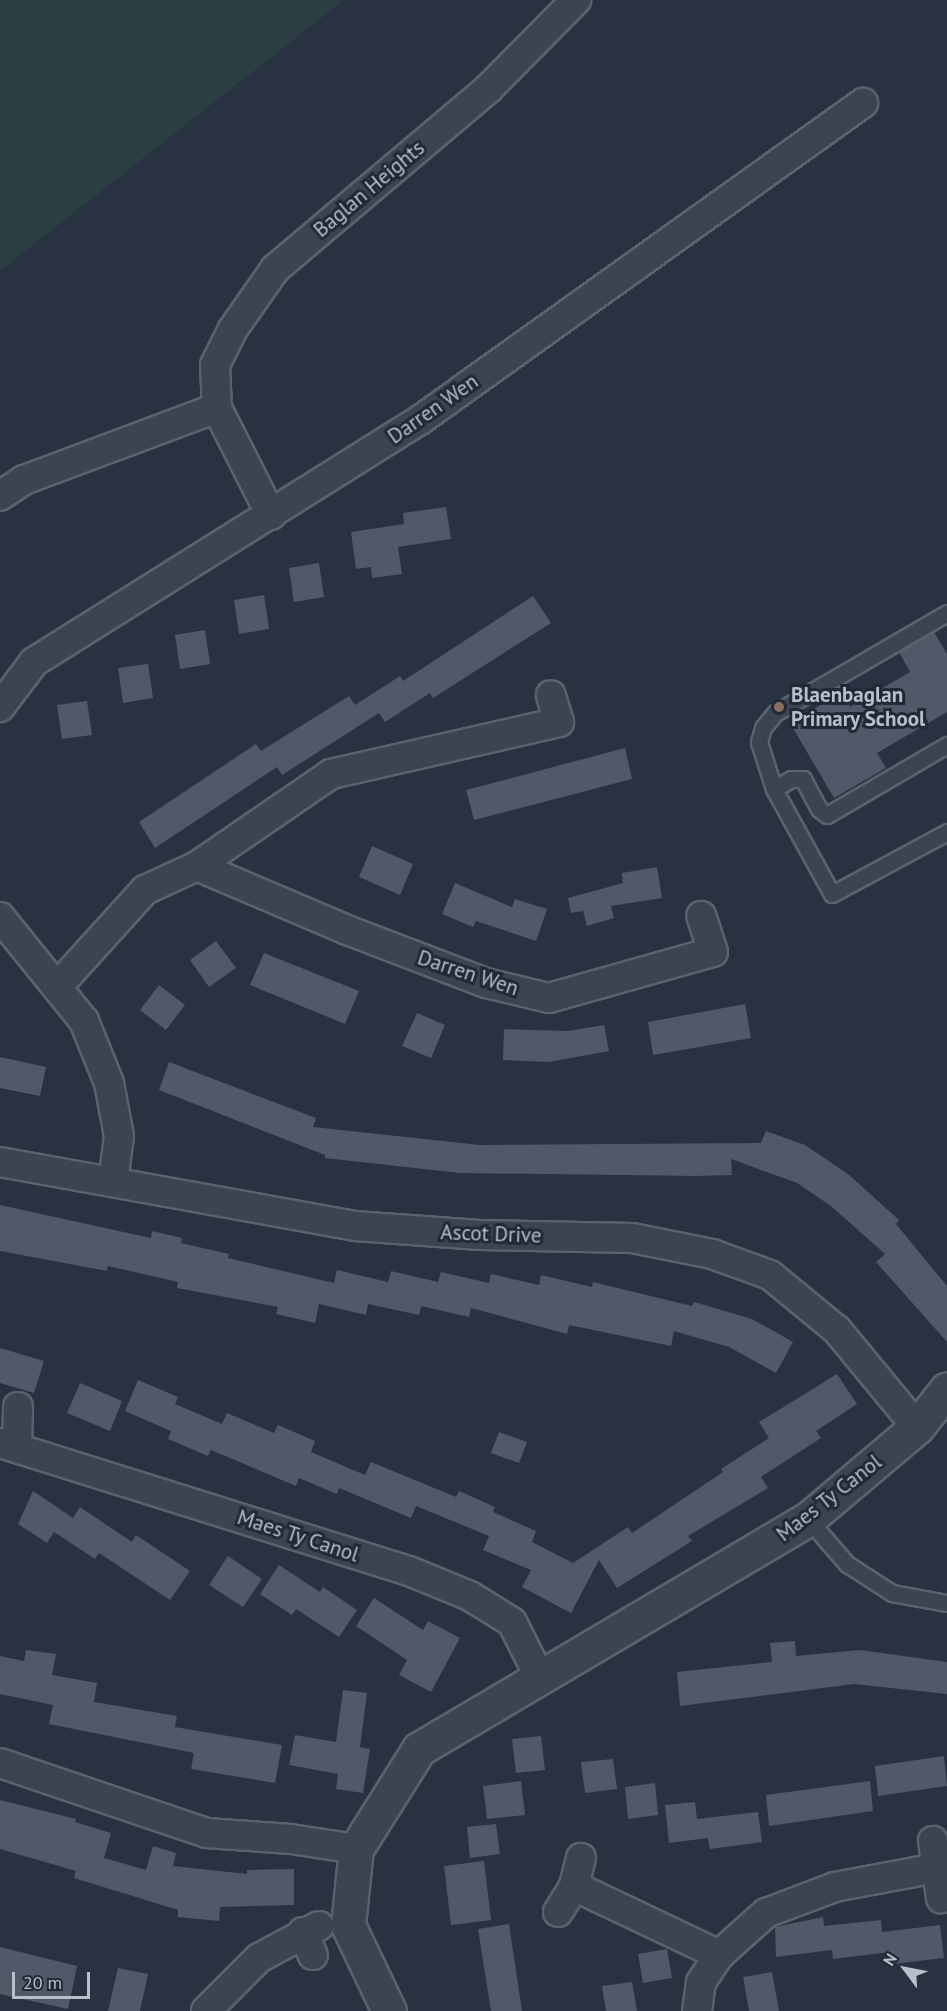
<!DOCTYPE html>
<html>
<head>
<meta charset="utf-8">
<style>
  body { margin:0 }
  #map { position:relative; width:947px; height:2011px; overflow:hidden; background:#283240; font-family:"PT Sans",sans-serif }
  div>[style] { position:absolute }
  .green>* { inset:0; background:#2b3f42 }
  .building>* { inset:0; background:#4f5968 }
  .roads { filter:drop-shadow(2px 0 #5a626d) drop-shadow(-2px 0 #5a626d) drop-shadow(0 2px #5a626d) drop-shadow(0 -2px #5a626d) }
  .service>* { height:15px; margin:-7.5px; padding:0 7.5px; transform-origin:7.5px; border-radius:7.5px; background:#3c4450 }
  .minor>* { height:28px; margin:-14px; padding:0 14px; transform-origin:14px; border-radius:14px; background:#3c4450 }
  .tertiary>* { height:33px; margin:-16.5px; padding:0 16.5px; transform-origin:16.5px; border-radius:16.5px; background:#3c4450 }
  .dots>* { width:16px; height:16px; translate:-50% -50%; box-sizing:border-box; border:3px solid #212935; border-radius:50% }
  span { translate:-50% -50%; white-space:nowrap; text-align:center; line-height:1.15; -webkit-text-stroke:6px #212935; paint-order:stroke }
  .street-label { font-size:21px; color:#b9bfca }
  .poi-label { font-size:21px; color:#b9bfca; font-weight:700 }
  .left { translate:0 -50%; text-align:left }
  .north { position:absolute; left:875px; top:1939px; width:60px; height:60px; -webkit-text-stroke:4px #212935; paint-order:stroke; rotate:302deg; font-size:16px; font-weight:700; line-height:24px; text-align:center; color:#b9bfca }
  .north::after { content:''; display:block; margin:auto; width:21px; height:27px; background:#b9bfca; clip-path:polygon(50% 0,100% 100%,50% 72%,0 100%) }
  .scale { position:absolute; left:12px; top:1972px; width:78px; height:27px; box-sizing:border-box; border:3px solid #b9bfca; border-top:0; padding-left:8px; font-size:18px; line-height:21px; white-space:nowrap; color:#b9bfca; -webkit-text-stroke:4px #212935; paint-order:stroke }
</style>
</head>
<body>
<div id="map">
  <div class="green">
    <div style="clip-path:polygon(0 0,344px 0,0 271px)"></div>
  </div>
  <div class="building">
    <div style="clip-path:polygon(446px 507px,451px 539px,398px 547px,402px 574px,372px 578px,371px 567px,356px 569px,351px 532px,404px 524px,403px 513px)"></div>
    <div style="clip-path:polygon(319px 563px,324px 597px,294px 602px,289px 568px)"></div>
    <div style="clip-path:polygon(264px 595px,269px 629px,239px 634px,234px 600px)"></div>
    <div style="clip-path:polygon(533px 596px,551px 623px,433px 698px,430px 693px,385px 722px,379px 713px,282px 775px,277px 767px,155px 848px,139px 822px,256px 744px,261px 751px,349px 696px,355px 705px,400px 676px,403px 681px)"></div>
    <div style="clip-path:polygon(205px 630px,210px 664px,180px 669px,175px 635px)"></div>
    <div style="clip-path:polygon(934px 632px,947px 654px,947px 712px,877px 753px,886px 768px,834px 798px,790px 723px,842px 692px,850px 707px,910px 672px,899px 652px)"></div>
    <div style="clip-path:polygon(148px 664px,153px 698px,123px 703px,118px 668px)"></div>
    <div style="clip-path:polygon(87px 701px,92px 735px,62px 739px,57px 705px)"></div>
    <div style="clip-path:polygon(625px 748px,632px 779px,474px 820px,466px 790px)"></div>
    <div style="clip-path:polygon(372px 846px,413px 864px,400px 895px,359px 877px)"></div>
    <div style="clip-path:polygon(657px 867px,662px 898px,611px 906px,614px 918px,587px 926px,583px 911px,571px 913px,568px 898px,623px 883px,622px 873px)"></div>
    <div style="clip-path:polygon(455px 883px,512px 907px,515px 899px,547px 909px,536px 941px,476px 921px,473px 927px,442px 914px)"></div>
    <div style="clip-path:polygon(216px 941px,236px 968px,209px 987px,190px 960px)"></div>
    <div style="clip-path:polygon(264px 953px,359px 991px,345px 1024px,250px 985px)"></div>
    <div style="clip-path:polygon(159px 985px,185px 1005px,166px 1030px,140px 1010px)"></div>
    <div style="clip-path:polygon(745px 1004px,751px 1038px,653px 1055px,648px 1022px)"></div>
    <div style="clip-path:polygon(417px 1013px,445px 1025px,431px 1058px,402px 1046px)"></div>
    <div style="clip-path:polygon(604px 1025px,609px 1051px,549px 1062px,503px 1060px,504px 1029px,568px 1031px)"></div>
    <div style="clip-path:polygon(0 1057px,46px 1067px,40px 1096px,0 1088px)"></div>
    <div style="clip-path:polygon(169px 1062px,316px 1118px,313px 1127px,480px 1145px,761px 1143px,766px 1131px,805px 1145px,848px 1174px,899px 1220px,896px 1224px,947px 1286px,947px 1342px,876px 1262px,885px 1254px,831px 1206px,797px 1183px,731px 1159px,732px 1175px,696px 1176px,460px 1173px,325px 1158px,325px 1155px,159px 1090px)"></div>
    <div style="clip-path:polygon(0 1205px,151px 1238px,152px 1231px,182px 1238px,181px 1243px,229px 1254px,228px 1258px,334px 1283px,337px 1270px,388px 1282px,391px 1271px,438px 1282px,441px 1272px,489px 1283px,491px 1274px,539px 1285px,541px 1275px,592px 1287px,593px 1282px,692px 1306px,694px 1302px,752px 1319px,793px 1342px,776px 1373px,729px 1347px,674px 1331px,671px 1346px,569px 1325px,567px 1334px,471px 1308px,469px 1317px,421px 1306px,419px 1315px,368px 1304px,366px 1315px,319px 1304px,315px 1323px,276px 1314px,278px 1307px,177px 1288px,178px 1282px,108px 1266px,107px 1271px,0 1251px)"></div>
    <div style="clip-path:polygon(0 1348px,44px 1361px,34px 1393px,0 1383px)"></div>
    <div style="clip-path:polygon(837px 1374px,857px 1404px,816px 1431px,821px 1438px,761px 1477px,768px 1488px,688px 1536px,692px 1541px,617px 1588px,599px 1560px,571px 1613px,522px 1587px,531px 1570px,483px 1550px,489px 1536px,416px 1506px,411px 1518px,339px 1488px,337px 1494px,299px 1478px,296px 1486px,211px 1450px,208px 1456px,168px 1439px,171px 1431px,125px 1411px,138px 1380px,178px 1397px,175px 1404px,222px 1424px,227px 1413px,274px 1433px,278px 1425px,315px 1441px,311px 1452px,365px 1475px,371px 1462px,456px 1497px,459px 1491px,495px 1507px,493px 1512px,536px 1531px,532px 1542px,573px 1563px,628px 1527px,632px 1533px,723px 1472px,721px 1469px,769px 1438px,759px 1422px)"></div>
    <div style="clip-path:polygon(80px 1383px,122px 1401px,110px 1431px,67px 1413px)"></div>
    <div style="clip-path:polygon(499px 1432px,527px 1442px,519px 1463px,491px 1453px)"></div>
    <div style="clip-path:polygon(33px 1491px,73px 1518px,80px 1507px,132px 1542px,136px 1535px,190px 1571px,170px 1600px,99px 1553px,95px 1559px,54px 1532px,47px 1543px,18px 1524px)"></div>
    <div style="clip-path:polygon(228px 1556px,262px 1579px,243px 1607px,209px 1585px)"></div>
    <div style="clip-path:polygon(279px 1565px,320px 1592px,323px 1587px,357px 1610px,339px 1637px,296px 1609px,292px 1615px,260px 1594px)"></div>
    <div style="clip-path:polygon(374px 1598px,423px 1630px,428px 1621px,460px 1638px,431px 1692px,399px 1675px,407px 1660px,356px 1626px)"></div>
    <div style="clip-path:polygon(795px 1641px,796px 1656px,860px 1650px,947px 1662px,947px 1694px,854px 1684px,680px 1706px,677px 1672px,772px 1662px,770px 1643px)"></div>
    <div style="clip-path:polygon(26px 1650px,56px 1654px,52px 1675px,97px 1683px,94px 1702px,177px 1716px,175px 1727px,282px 1745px,275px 1783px,191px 1769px,194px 1753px,49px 1724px,53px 1705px,0 1694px,0 1656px,24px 1661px)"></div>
    <div style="clip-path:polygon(343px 1690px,367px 1693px,360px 1747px,370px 1749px,363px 1793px,336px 1789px,338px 1774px,289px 1765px,295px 1735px,336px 1742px)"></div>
    <div style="clip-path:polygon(541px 1736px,545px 1770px,516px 1773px,512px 1739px)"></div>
    <div style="clip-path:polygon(944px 1756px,947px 1786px,878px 1796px,875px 1766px)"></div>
    <div style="clip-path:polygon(613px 1759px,617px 1789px,585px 1793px,581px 1762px)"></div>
    <div style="clip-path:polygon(521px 1781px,525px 1815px,487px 1819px,483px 1786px)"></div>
    <div style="clip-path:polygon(870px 1781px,873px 1811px,769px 1826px,766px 1795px)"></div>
    <div style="clip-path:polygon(655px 1783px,658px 1815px,628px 1819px,625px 1787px)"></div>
    <div style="clip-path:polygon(0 1800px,76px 1819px,75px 1822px,111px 1833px,104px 1858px,146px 1870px,153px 1846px,176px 1853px,173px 1866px,247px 1874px,247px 1870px,294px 1869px,294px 1905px,220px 1907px,219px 1921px,178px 1917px,178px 1910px,74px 1878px,76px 1871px,0 1849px)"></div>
    <div style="clip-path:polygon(695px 1802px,697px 1819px,758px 1812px,762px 1842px,710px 1849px,708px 1838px,669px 1843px,665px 1805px)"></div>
    <div style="clip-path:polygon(496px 1824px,500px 1854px,470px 1858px,467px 1827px)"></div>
    <div style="clip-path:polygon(484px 1861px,491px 1920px,451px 1925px,444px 1866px)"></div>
    <div style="clip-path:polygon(823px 1917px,824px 1926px,881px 1920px,882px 1932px,940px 1925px,944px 1958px,893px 1964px,891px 1952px,833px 1959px,832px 1950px,776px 1957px,775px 1927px)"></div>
    <div style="clip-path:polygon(509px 1924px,522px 2011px,491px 2011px,478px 1929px)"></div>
    <div style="clip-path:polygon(0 1947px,77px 1966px,68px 2009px,0 1994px)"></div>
    <div style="clip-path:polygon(667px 1949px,672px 1978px,643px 1983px,638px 1954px)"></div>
    <div style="clip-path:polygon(118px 1968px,148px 1974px,140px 2011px,108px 2011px)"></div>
    <div style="clip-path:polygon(772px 1972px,779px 2011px,749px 2011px,743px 1977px)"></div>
    <div style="clip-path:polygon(632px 1982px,637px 2011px,606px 2011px,602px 1986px)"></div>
  </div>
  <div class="roads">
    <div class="service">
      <div style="left:947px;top:613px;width:199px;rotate:149.8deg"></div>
      <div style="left:775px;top:713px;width:19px;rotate:129deg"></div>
      <div style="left:763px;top:728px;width:15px;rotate:106deg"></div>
      <div style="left:759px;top:742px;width:49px;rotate:72.3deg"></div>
      <div style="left:774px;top:789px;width:20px;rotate:-30deg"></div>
      <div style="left:791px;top:779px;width:12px"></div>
      <div style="left:803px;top:779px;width:34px;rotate:62deg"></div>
      <div style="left:819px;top:809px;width:10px;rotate:37deg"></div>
      <div style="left:827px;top:815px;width:139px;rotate:-30.3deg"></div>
      <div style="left:774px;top:789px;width:120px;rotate:61.1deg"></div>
      <div style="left:832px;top:894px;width:131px;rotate:-28.3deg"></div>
      <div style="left:808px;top:1519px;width:60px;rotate:49.1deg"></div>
      <div style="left:847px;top:1564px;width:54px;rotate:32.8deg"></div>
      <div style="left:892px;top:1593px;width:56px;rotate:10.3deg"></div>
    </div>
    <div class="minor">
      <div style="left:0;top:496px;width:29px;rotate:-34deg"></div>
      <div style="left:24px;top:480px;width:206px;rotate:-20.5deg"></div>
      <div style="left:271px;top:515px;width:120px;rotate:-116.8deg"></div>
      <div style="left:217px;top:408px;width:43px;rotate:-92.7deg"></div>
      <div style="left:215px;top:365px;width:40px;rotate:-63.4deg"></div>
      <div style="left:233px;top:329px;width:73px;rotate:-55deg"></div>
      <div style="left:275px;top:269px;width:280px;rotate:-40.2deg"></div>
      <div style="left:489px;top:88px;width:124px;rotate:-45.3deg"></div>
      <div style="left:0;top:707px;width:56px;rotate:-52.9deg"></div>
      <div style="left:34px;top:662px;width:456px;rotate:-32.1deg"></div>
      <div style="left:420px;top:420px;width:545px;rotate:-35.59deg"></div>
      <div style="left:197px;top:866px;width:163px;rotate:23.1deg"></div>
      <div style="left:347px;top:930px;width:149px;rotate:20.9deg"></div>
      <div style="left:486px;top:983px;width:65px;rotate:13.4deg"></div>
      <div style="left:549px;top:998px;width:170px;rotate:-15.7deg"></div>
      <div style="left:713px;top:952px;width:38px;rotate:-108deg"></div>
      <div style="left:0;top:917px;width:134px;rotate:51.1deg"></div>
      <div style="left:84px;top:1021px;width:67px;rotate:68deg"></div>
      <div style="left:109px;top:1083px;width:54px;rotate:79.3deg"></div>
      <div style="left:119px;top:1136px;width:46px;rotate:97.4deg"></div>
      <div style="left:57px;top:987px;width:131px;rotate:-47.8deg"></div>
      <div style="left:145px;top:890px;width:57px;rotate:-24.8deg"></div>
      <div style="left:197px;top:866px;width:163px;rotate:-34.5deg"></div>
      <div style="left:331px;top:774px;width:234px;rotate:-12.8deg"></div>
      <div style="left:559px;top:722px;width:28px;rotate:-107deg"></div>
      <div style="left:0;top:1162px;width:361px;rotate:10.2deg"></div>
      <div style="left:355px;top:1226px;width:125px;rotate:4.1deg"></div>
      <div style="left:480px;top:1235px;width:152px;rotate:1.1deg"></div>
      <div style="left:632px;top:1238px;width:82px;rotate:11.3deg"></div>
      <div style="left:712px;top:1254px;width:62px;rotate:19.9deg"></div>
      <div style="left:770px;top:1275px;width:87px;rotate:39.4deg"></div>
      <div style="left:837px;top:1330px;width:126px;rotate:50.5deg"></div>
      <div style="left:0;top:1443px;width:429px;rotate:17.4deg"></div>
      <div style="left:409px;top:1571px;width:66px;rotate:22.3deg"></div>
      <div style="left:470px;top:1596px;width:49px;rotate:31.8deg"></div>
      <div style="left:512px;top:1622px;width:63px;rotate:63.4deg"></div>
      <div style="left:17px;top:1448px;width:41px;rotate:-88.6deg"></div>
      <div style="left:0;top:1763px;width:219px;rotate:18.7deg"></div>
      <div style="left:207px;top:1833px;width:84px;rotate:4.1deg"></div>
      <div style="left:291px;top:1839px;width:66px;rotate:8.7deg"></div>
      <div style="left:933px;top:1841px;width:58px;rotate:82deg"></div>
      <div style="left:574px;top:1886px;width:161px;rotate:25.4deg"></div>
      <div style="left:558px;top:1912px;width:31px;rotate:-58deg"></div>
      <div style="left:574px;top:1886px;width:29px;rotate:-76deg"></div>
      <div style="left:303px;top:1932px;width:25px;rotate:67deg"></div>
      <div style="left:206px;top:2011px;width:75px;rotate:-45deg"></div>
      <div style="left:259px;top:1958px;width:68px;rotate:-28.1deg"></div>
      <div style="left:697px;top:2011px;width:29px;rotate:-82deg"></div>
      <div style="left:701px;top:1982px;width:32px;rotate:-56deg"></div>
      <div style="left:719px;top:1955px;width:63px;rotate:-41.8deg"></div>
      <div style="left:766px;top:1913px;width:74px;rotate:-20.6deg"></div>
      <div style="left:835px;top:1887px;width:104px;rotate:-10.6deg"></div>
    </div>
    <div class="tertiary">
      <div style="left:389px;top:2011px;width:95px;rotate:-115.5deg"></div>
      <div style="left:348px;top:1925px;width:76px;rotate:-84deg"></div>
      <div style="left:356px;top:1849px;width:118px;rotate:-57.8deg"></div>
      <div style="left:419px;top:1749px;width:452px;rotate:-30.6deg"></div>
      <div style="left:808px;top:1519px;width:143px;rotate:-40.2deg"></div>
      <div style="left:917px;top:1427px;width:48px;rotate:-51.7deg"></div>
    </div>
  </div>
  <div class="dots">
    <div style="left:779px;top:707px;background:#8d6e63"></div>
  </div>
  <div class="street-label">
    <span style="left:369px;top:189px;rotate:-40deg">Baglan Heights</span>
    <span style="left:433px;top:409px;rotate:-35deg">Darren Wen</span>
    <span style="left:468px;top:973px;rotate:18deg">Darren Wen</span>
    <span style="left:491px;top:1234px;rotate:2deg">Ascot Drive</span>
    <span style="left:829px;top:1498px;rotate:-38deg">Maes Ty Canol</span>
    <span style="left:298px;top:1536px;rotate:18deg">Maes Ty Canol</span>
  </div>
  <div class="poi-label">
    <span class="left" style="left:791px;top:707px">Blaenbaglan<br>Primary School</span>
  </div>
  <div class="north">N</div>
  <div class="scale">20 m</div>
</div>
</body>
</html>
